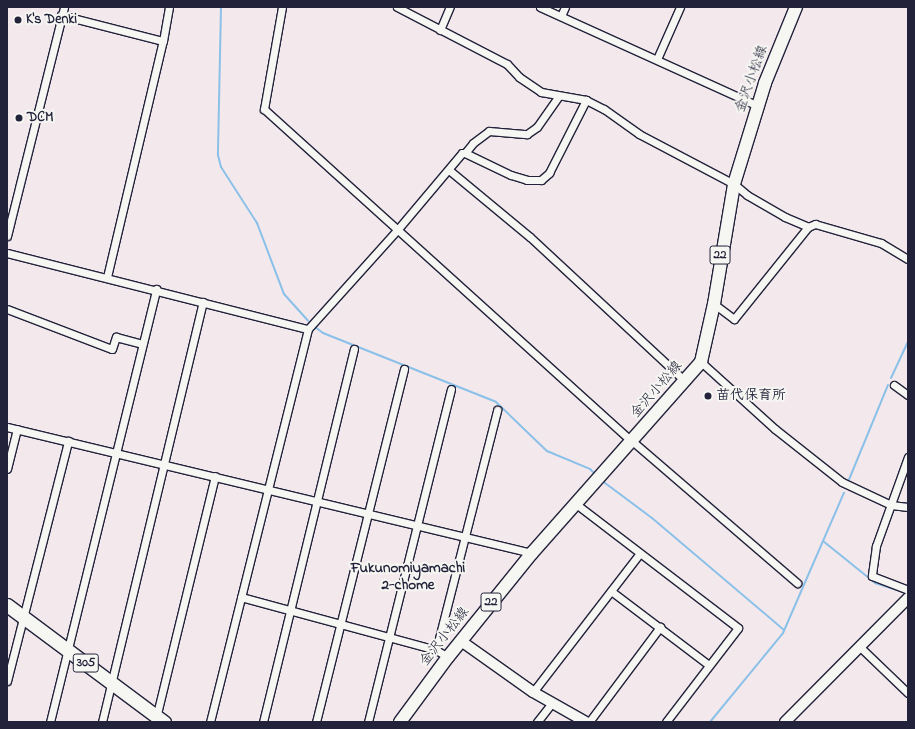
<!DOCTYPE html>
<html>
<head>
<meta charset="utf-8">
<style>
  body { margin:0 }
  #map { position:relative; width:915px; height:729px; overflow:hidden; background:#f3e9ed; font-family:"Indie Flower","Klee One",sans-serif }
  div>[style] { position:absolute }
  .stream>* { height:2px; margin:-1px; padding:0 1px; transform-origin:1px; border-radius:1px; background:#8bc0e8 }
  .roads { filter:drop-shadow(1px 0 #22223b) drop-shadow(-1px 0 #22223b) drop-shadow(0 1px #22223b) drop-shadow(0 -1px #22223b) }
  .street>* { height:7px; margin:-3.5px; padding:0 3.5px; transform-origin:3.5px; border-radius:3.5px; background:#f6f6f2 }
  .secondary>* { height:10px; margin:-5px; padding:0 5px; transform-origin:5px; border-radius:5px; background:#f6f6f2 }
  .primary>* { height:12px; margin:-6px; padding:0 6px; transform-origin:6px; border-radius:6px; background:#f6f6f2 }
  .highway>* { height:13px; margin:-6.5px; padding:0 6.5px; transform-origin:6.5px; border-radius:6.5px; background:#f6f6f2 }
  .dots>* { width:11px; height:11px; translate:-50% -50%; box-sizing:border-box; border:2px solid #f6f6f2; border-radius:50% }
  span { translate:-50% -50%; white-space:nowrap; text-align:center; line-height:1.15; -webkit-text-stroke:4px #f6f6f2; paint-order:stroke }
  .shield-label span { padding:1px 3px; background:#f6f6f2; border:1px solid; border-radius:3px; -webkit-text-stroke-width:0 }
  .shield-label { font-size:13px; color:#22223b; font-weight:700 }
  .poi-label { font-size:14px; color:#22223b; font-weight:700 }
  .left { translate:0 -50%; text-align:left }
  .street-label { font-size:14px; color:#22223b }
  .neighbourhood-label { font-size:15px; color:#22223b; font-weight:700 }
  .frame { position:absolute; inset:0; border:8px solid #22223b; pointer-events:none }
</style>
</head>
<body>
<div id="map">
  <div class="stream">
    <div style="left:221px;top:7px;width:148px;rotate:91.2deg"></div>
    <div style="left:218px;top:155px;width:12px;rotate:76deg"></div>
    <div style="left:221px;top:167px;width:67px;rotate:57.3deg"></div>
    <div style="left:257px;top:223px;width:76px;rotate:69.2deg"></div>
    <div style="left:284px;top:294px;width:36px;rotate:48deg"></div>
    <div style="left:315px;top:327px;width:10px;rotate:37deg"></div>
    <div style="left:323px;top:333px;width:186px;rotate:21.7deg"></div>
    <div style="left:496px;top:402px;width:71px;rotate:43.9deg"></div>
    <div style="left:547px;top:451px;width:47px;rotate:22.7deg"></div>
    <div style="left:590px;top:469px;width:7px;rotate:45deg"></div>
    <div style="left:891px;top:378px;width:40px;rotate:-65deg"></div>
    <div style="left:601px;top:480px;width:64px;rotate:36.7deg"></div>
    <div style="left:652px;top:518px;width:173px;rotate:40.3deg"></div>
    <div style="left:848px;top:482px;width:105px;rotate:-67.6deg"></div>
    <div style="left:823px;top:541px;width:67px;rotate:38.9deg"></div>
    <div style="left:875px;top:583px;width:32px;rotate:18deg"></div>
    <div style="left:710px;top:722px;width:115px;rotate:-50.6deg"></div>
    <div style="left:783px;top:633px;width:153px;rotate:-66.5deg"></div>
  </div>
  <div class="roads">
    <div class="street">
      <div style="left:282px;top:7px;width:104px;rotate:100deg"></div>
      <div style="left:264px;top:109px;width:496px;rotate:42.1deg"></div>
      <div style="left:632px;top:441px;width:218px;rotate:40.7deg"></div>
      <div style="left:397px;top:7px;width:124px;rotate:27.4deg"></div>
      <div style="left:507px;top:64px;width:18px;rotate:47deg"></div>
      <div style="left:519px;top:77px;width:27px;rotate:34deg"></div>
      <div style="left:541px;top:92px;width:46px;rotate:10.1deg"></div>
      <div style="left:586px;top:100px;width:20px;rotate:27deg"></div>
      <div style="left:604px;top:109px;width:43px;rotate:35.5deg"></div>
      <div style="left:639px;top:134px;width:107px;rotate:27.8deg"></div>
      <div style="left:734px;top:184px;width:17px;rotate:40deg"></div>
      <div style="left:747px;top:195px;width:44px;rotate:30.1deg"></div>
      <div style="left:785px;top:217px;width:25px;rotate:23deg"></div>
      <div style="left:540px;top:7px;width:239px;rotate:24.4deg"></div>
      <div style="left:61px;top:15px;width:105px;rotate:14.3deg"></div>
      <div style="left:561px;top:16px;width:10px;rotate:-66deg"></div>
      <div style="left:440px;top:30px;width:25px;rotate:-67deg"></div>
      <div style="left:657px;top:59px;width:57px;rotate:-66.1deg"></div>
      <div style="left:465px;top:153px;width:51px;rotate:25.6deg"></div>
      <div style="left:511px;top:175px;width:17px;rotate:17deg"></div>
      <div style="left:527px;top:180px;width:14px"></div>
      <div style="left:541px;top:180px;width:11px;rotate:-41deg"></div>
      <div style="left:549px;top:173px;width:82px;rotate:-63.1deg"></div>
      <div style="left:449px;top:170px;width:105px;rotate:39.6deg"></div>
      <div style="left:530px;top:237px;width:212px;rotate:42.9deg"></div>
      <div style="left:7px;top:236px;width:236px;rotate:-76deg"></div>
      <div style="left:7px;top:253px;width:310px;rotate:14.2deg"></div>
      <div style="left:107px;top:277px;width:243px;rotate:-76.7deg"></div>
      <div style="left:163px;top:41px;width:35px;rotate:-80deg"></div>
      <div style="left:714px;top:304px;width:25px;rotate:37deg"></div>
      <div style="left:734px;top:319px;width:118px;rotate:-51.2deg"></div>
      <div style="left:808px;top:227px;width:8px;rotate:-23deg"></div>
      <div style="left:815px;top:224px;width:69px;rotate:16.1deg"></div>
      <div style="left:881px;top:243px;width:31px;rotate:31deg"></div>
      <div style="left:7px;top:309px;width:112px;rotate:20.9deg"></div>
      <div style="left:112px;top:349px;width:13px;rotate:-72deg"></div>
      <div style="left:116px;top:337px;width:27px;rotate:15deg"></div>
      <div style="left:701px;top:362px;width:100px;rotate:42.2deg"></div>
      <div style="left:775px;top:429px;width:85px;rotate:38.3deg"></div>
      <div style="left:842px;top:482px;width:54px;rotate:25.1deg"></div>
      <div style="left:891px;top:505px;width:17px;rotate:7deg"></div>
      <div style="left:894px;top:385px;width:17px;rotate:36deg"></div>
      <div style="left:7px;top:427px;width:540px;rotate:13.5deg"></div>
      <div style="left:908px;top:457px;width:95px;rotate:109.8deg"></div>
      <div style="left:876px;top:546px;width:30px;rotate:98deg"></div>
      <div style="left:872px;top:576px;width:39px;rotate:21deg"></div>
      <div style="left:7px;top:469px;width:41px;rotate:-76deg"></div>
      <div style="left:576px;top:504px;width:204px;rotate:37.4deg"></div>
      <div style="left:738px;top:628px;width:118px;rotate:127.5deg"></div>
      <div style="left:611px;top:591px;width:123px;rotate:37.1deg"></div>
      <div style="left:241px;top:597px;width:202px;rotate:15.2deg"></div>
      <div style="left:436px;top:650px;width:14px;rotate:30deg"></div>
      <div style="left:860px;top:647px;width:66px;rotate:43.8deg"></div>
      <div style="left:436px;top:650px;width:248px;rotate:-75.7deg"></div>
      <div style="left:7px;top:681px;width:248px;rotate:-75.7deg"></div>
      <div style="left:533px;top:692px;width:175px;rotate:-52.4deg"></div>
      <div style="left:156px;top:718px;width:249px;rotate:-76.3deg"></div>
      <div style="left:50px;top:722px;width:446px;rotate:-76.2deg"></div>
      <div style="left:102px;top:722px;width:432px;rotate:-76.5deg"></div>
      <div style="left:210px;top:722px;width:405px;rotate:-76deg"></div>
      <div style="left:308px;top:329px;width:135px;rotate:-48deg"></div>
      <div style="left:398px;top:229px;width:99px;rotate:-49.9deg"></div>
      <div style="left:462px;top:153px;width:3px"></div>
      <div style="left:465px;top:153px;width:13px;rotate:-51deg"></div>
      <div style="left:473px;top:143px;width:20px;rotate:-37deg"></div>
      <div style="left:489px;top:131px;width:38px;rotate:5deg"></div>
      <div style="left:527px;top:134px;width:12px;rotate:-35deg"></div>
      <div style="left:537px;top:127px;width:37px;rotate:-55deg"></div>
      <div style="left:263px;top:722px;width:384px;rotate:-76.3deg"></div>
      <div style="left:316px;top:722px;width:364px;rotate:-76deg"></div>
      <div style="left:368px;top:722px;width:343px;rotate:-76deg"></div>
      <div style="left:537px;top:722px;width:24px;rotate:-52deg"></div>
      <div style="left:589px;top:722px;width:119px;rotate:-53.2deg"></div>
    </div>
    <div class="secondary">
      <div style="left:461px;top:641px;width:88px;rotate:35.3deg"></div>
      <div style="left:533px;top:692px;width:61px;rotate:29.5deg"></div>
      <div style="left:785px;top:722px;width:175px;rotate:-45.2deg"></div>
    </div>
    <div class="primary">
      <div style="left:400px;top:722px;width:81px;rotate:-53.6deg"></div>
      <div style="left:448px;top:657px;width:134px;rotate:-51.1deg"></div>
      <div style="left:532px;top:553px;width:255px;rotate:-48.5deg"></div>
      <div style="left:701px;top:362px;width:59px;rotate:-77.4deg"></div>
      <div style="left:714px;top:304px;width:122px;rotate:-80.5deg"></div>
      <div style="left:734px;top:184px;width:106px;rotate:-72.9deg"></div>
      <div style="left:765px;top:83px;width:82px;rotate:-67.8deg"></div>
    </div>
    <div class="highway">
      <div style="left:7px;top:605px;width:196px;rotate:36.7deg"></div>
    </div>
  </div>
  <div class="dots">
    <div style="left:18px;top:20px;background:#22223b"></div>
    <div style="left:19px;top:118px;background:#22223b"></div>
    <div style="left:708px;top:396px;background:#22223b"></div>
  </div>
  <div class="shield-label">
    <span style="left:720px;top:255px">22</span>
    <span style="left:491px;top:602px">22</span>
    <span style="left:86px;top:663px">305</span>
  </div>
  <div class="poi-label">
    <span class="left" style="left:26px;top:20px">K's Denki</span>
    <span class="left" style="left:27px;top:118px">DCM</span>
    <span class="left" style="left:716px;top:396px">苗代保育所</span>
  </div>
  <div class="street-label">
    <span style="left:752px;top:79px;rotate:-70deg">金沢小松線</span>
    <span style="left:657px;top:390px;rotate:-49deg">金沢小松線</span>
    <span style="left:445px;top:637px;rotate:-52deg">金沢小松線</span>
  </div>
  <div class="neighbourhood-label">
    <span style="left:408px;top:577px">Fukunomiyamachi<br>2-chome</span>
  </div>
  <div class="frame"></div>
</div>
</body>
</html>
